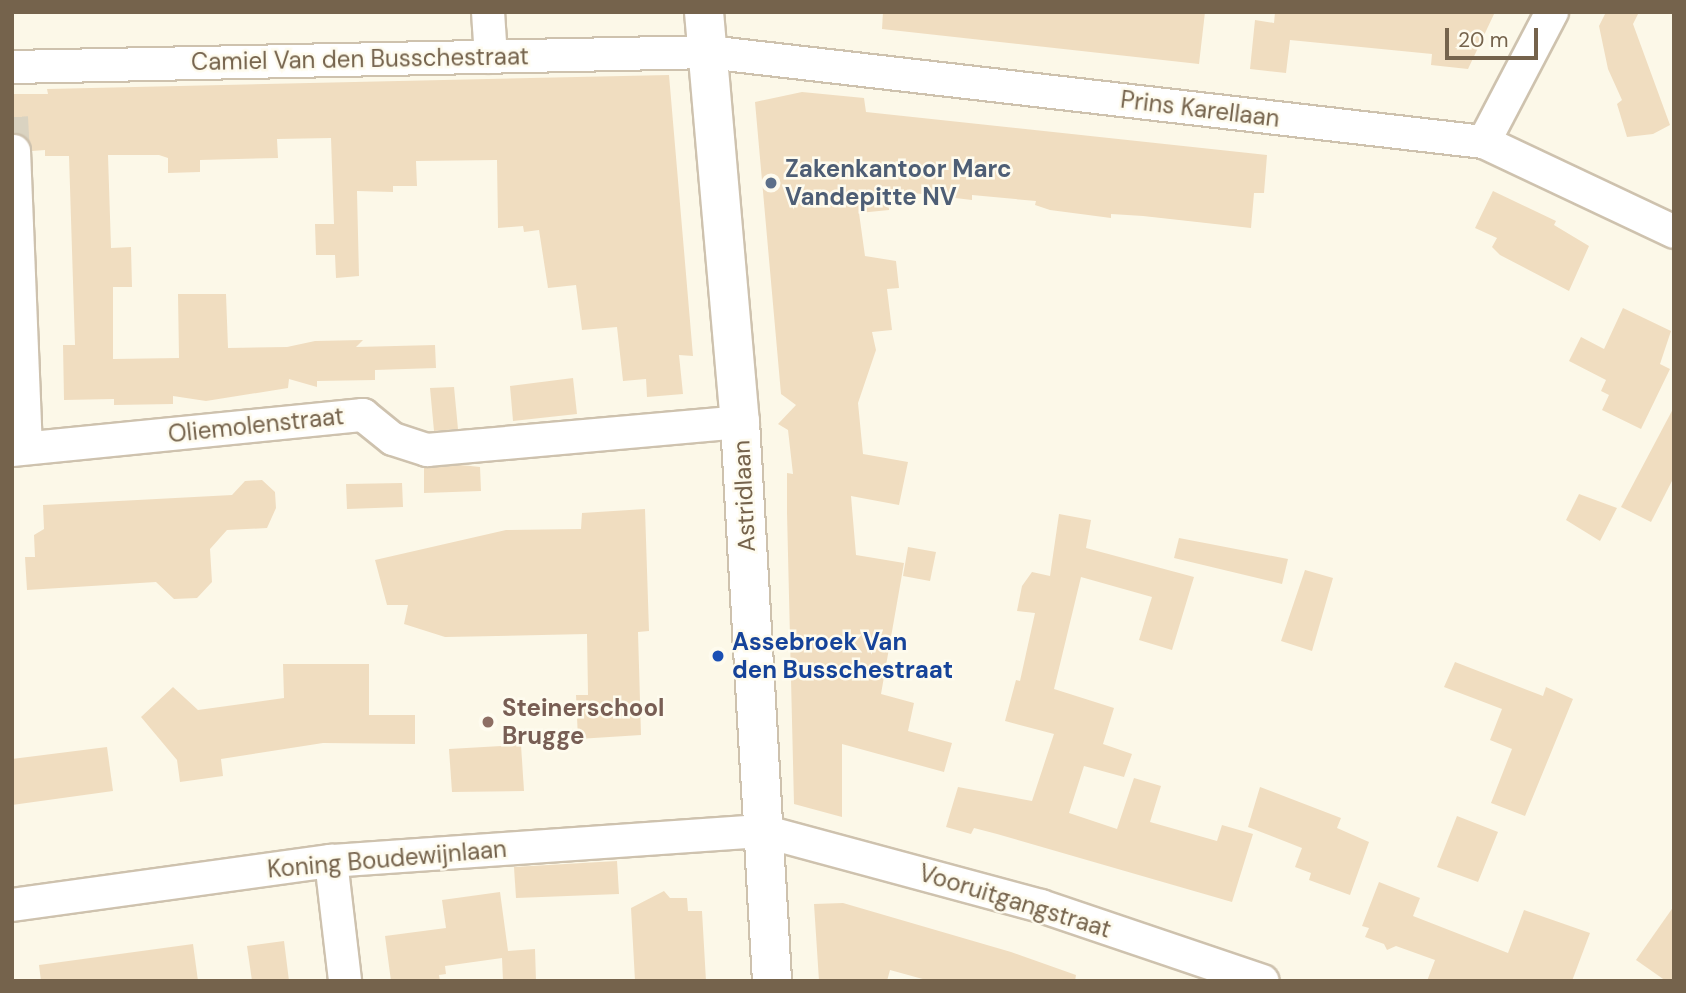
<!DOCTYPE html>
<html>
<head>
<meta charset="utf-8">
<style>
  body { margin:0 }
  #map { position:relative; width:1686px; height:993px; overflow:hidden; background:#fcf8e8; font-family:"DM Sans",sans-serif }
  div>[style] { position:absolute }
  .building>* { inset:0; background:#f0ddc0 }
  .minor-tunnel>* { height:32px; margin-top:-16px; transform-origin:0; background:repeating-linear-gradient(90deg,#dad3c1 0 32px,transparent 0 48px) }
  .roads { filter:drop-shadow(2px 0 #cec2ae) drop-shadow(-2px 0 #cec2ae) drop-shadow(0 2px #cec2ae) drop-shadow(0 -2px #cec2ae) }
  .minor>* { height:32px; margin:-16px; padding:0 16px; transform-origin:16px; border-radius:16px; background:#fff }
  .secondary>* { height:38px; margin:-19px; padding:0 19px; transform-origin:19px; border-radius:19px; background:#fff }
  .dots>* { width:19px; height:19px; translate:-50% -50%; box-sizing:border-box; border:4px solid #fefbee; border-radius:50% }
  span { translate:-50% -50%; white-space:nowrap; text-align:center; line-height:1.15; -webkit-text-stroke:5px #fefbee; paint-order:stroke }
  .street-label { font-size:24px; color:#75634c }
  .service-label { font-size:24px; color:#4e5e75; font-weight:700 }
  .left { translate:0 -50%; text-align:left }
  .transit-label { font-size:24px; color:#164399; font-weight:700 }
  .education-label { font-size:24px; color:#785e54; font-weight:700 }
  .frame { position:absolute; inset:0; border:14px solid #75634c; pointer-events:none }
  .scale { position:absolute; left:1445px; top:28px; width:93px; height:32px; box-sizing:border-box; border:4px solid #75634c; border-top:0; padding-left:9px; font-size:21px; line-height:24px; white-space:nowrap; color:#75634c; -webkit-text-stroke:5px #fefbee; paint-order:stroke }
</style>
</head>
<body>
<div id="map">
  <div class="building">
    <div style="clip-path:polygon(883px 12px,1205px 12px,1199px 64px,882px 29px)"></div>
    <div style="clip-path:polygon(1275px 12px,1495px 12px,1468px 69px,1431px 65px,1432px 54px,1290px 40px,1286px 73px,1250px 69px,1255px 20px,1274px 23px)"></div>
    <div style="clip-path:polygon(1606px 12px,1639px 12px,1633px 24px,1670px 125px,1653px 134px,1627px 137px,1617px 104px,1622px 100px,1608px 69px,1599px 26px)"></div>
    <div style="clip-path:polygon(669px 75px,693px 356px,679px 355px,683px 394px,647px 397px,646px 379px,623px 381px,617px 327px,582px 330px,576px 285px,548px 288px,539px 230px,524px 232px,523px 226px,498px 228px,497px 160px,416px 161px,417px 186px,393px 186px,393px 192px,357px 191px,359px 276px,336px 278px,335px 255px,316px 255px,315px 224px,334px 224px,331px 138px,277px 139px,278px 158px,200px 160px,200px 172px,168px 173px,168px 158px,159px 155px,108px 155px,111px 248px,131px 247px,132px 287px,113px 287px,113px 359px,179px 358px,178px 294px,226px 294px,228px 348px,287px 347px,315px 341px,363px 340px,356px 347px,435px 345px,436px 368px,375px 370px,375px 380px,317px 381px,317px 387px,289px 379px,288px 388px,206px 401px,173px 396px,173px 404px,114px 405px,114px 399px,64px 400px,63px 345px,75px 345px,69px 156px,45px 156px,45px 150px,32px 151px,23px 135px,12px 133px,12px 94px,48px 94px,47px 89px)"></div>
    <div style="clip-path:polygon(802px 92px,864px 98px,866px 112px,1267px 155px,1264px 193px,1254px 193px,1251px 228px,1143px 216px,1111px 214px,1111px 218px,1050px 210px,1035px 205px,1036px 201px,972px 195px,972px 200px,888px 190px,889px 210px,859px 213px,865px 256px,896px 261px,899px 288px,887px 289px,892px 330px,872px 332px,876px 350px,858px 403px,863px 454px,908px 462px,899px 505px,851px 496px,856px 555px,904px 563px,881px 694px,914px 703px,908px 731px,952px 743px,944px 772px,842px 744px,842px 817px,794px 804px,787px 513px,787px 473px,793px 474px,788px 430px,778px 424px,796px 405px,781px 394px,755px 102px)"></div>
    <div style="clip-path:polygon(1493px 191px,1556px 221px,1554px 225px,1589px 246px,1569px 291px,1500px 255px,1492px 247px,1497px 238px,1475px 228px)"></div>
    <div style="clip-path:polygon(1623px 308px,1671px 331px,1660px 364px,1670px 369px,1641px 429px,1602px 410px,1609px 395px,1601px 391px,1606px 380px,1569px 361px,1581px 337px,1604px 349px)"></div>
    <div style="clip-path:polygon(573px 378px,577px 414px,513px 421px,510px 386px)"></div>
    <div style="clip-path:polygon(454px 387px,458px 429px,434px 431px,430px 388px)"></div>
    <div style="clip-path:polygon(1674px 407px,1674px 477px,1651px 522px,1621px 507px)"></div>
    <div style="clip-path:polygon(461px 465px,480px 467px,481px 491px,424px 493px,424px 468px)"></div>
    <div style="clip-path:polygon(262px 480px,275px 492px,276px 508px,267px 528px,227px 530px,210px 549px,212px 582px,197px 598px,174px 599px,156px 582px,27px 590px,25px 557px,35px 557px,34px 535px,44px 529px,43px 505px,232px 495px,245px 481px)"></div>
    <div style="clip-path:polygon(402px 483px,403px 507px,347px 509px,346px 484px)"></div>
    <div style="clip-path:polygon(1579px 494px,1617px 508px,1600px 541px,1566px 520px)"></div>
    <div style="clip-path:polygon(645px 509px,649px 631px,638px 632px,641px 735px,578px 739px,576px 695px,588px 695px,587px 634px,445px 637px,404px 624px,408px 605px,387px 605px,375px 560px,506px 530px,581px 529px,582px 513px)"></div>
    <div style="clip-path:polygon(1059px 514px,1091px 520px,1086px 548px,1194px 577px,1172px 650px,1139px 640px,1152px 597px,1081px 577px,1054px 689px,1114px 708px,1103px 744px,1132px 754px,1124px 777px,1084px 766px,1069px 813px,1117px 829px,1134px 778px,1161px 786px,1150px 822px,1217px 841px,1222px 825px,1253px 834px,1232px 902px,997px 834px,974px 828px,971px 834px,946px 827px,958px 787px,1032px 801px,1054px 734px,1005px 721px,1016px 680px,1020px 681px,1035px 613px,1017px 611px,1022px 586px,1032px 572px,1050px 576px)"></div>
    <div style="clip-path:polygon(1179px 538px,1288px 559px,1282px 584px,1174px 558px)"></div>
    <div style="clip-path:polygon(908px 547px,936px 552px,930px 581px,903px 576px)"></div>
    <div style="clip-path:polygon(1305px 570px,1333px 578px,1312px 651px,1281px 641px)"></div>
    <div style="clip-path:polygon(1455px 662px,1543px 696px,1546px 687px,1573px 699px,1525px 816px,1491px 803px,1512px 749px,1490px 740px,1502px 709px,1444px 687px)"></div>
    <div style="clip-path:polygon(283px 664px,369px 664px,369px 715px,415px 715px,415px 744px,323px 743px,221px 759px,223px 776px,180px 782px,177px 760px,141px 717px,173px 687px,198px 710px,284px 698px)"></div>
    <div style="clip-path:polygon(521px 745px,524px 791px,452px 792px,449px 749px)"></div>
    <div style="clip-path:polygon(107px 747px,113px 791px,12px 805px,12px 759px)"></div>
    <div style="clip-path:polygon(1260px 787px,1341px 818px,1337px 828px,1369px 842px,1350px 895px,1309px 880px,1311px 873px,1295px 867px,1302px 848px,1248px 827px)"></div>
    <div style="clip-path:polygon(1457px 816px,1498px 832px,1478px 882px,1437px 867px)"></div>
    <div style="clip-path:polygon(617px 861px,619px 894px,516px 898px,514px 867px)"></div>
    <div style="clip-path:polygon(1379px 882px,1420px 898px,1413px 916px,1508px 953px,1524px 910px,1590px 933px,1572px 981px,1427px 981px,1435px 960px,1396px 946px,1387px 950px,1384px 944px,1365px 937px,1369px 928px,1362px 926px)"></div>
    <div style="clip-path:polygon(664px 891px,670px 898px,687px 898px,688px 911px,702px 911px,706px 981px,635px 981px,631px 908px)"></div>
    <div style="clip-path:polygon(500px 892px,508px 951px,535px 949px,536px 981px,503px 981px,502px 958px,445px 966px,446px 974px,439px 975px,440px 981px,391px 981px,385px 936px,446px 928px,442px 900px)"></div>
    <div style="clip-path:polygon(843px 903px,1011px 952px,1076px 975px,1075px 981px,930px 981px,890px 970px,887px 981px,819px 981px,814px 904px)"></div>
    <div style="clip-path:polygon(1674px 906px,1674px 981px,1666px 981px,1636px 960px)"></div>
    <div style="clip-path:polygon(284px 941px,289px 981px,252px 981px,247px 946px)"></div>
    <div style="clip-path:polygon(193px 944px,198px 981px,41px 981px,39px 965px)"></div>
  </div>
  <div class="minor-tunnel">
    <div style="left:12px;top:117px;width:34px;rotate:87deg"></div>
  </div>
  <div class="roads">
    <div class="minor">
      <div style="left:488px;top:12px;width:45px;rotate:86.2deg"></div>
      <div style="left:12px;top:67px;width:696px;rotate:-1.23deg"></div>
      <div style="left:708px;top:52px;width:781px;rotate:6.62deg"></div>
      <div style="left:1484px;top:142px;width:210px;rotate:25.3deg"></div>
      <div style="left:1484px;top:142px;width:147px;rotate:-62.4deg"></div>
      <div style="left:14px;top:151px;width:297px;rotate:87.7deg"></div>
      <div style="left:12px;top:450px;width:353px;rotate:-5.7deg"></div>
      <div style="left:363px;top:415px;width:38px;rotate:39deg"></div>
      <div style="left:393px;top:439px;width:36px;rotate:18deg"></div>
      <div style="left:427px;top:450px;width:314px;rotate:-5.1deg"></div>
      <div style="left:331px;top:861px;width:121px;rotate:83.3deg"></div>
      <div style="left:12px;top:905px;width:322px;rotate:-7.9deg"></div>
      <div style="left:331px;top:861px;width:433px;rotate:-4deg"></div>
      <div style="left:763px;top:831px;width:288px;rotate:15.1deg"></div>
      <div style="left:1041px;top:906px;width:234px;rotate:18.7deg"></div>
    </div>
    <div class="secondary">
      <div style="left:704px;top:12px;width:412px;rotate:85deg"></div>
      <div style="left:740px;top:422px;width:560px;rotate:86.72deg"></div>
    </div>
  </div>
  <div class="dots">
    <div style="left:771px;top:183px;background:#5c6f8a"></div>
    <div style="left:718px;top:656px;background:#1a4fb4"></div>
    <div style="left:488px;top:722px;background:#8d6e63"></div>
  </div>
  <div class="street-label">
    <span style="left:360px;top:59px;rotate:-1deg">Camiel Van den Busschestraat</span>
    <span style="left:1200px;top:109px;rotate:7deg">Prins Karellaan</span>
    <span style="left:256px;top:425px;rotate:-6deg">Oliemolenstraat</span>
    <span style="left:744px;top:496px;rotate:-93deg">Astridlaan</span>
    <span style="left:387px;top:859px;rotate:-5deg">Koning Boudewijnlaan</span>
    <span style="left:1015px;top:901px;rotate:17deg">Vooruitgangstraat</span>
  </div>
  <div class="service-label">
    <span class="left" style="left:785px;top:183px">Zakenkantoor Marc<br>Vandepitte NV</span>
  </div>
  <div class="transit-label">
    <span class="left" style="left:732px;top:656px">Assebroek Van<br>den Busschestraat</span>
  </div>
  <div class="education-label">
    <span class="left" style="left:502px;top:722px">Steinerschool<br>Brugge</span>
  </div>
  <div class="frame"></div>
  <div class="scale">20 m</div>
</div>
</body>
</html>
